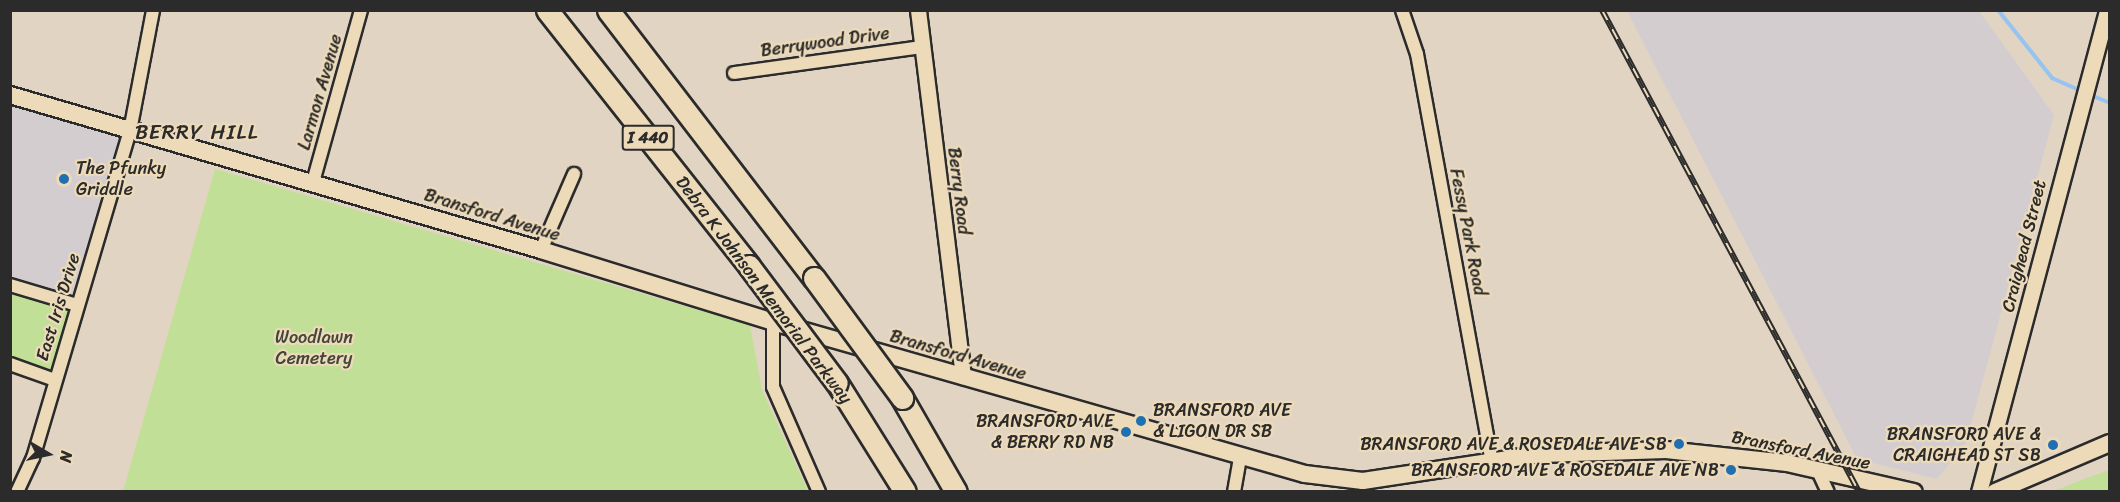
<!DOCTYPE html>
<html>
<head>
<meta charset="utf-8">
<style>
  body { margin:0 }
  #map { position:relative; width:2120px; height:502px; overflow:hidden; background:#e1d4c3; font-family:Sriracha,sans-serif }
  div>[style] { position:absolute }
  .built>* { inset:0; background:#d3cdd0 }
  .green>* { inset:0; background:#c1df97 }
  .stream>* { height:4px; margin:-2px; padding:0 2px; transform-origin:2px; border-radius:2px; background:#97c3f0 }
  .roads { filter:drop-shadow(2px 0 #2b2b2b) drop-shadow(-2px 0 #2b2b2b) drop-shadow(0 2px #2b2b2b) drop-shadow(0 -2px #2b2b2b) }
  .minor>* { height:12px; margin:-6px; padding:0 6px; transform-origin:6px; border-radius:6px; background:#eddab8 }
  .tertiary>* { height:15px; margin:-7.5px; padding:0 7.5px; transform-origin:7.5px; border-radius:7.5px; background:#eddab8 }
  .secondary>* { height:16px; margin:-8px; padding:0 8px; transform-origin:8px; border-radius:8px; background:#eddab8 }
  .motorway>* { height:21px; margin:-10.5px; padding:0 10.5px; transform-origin:10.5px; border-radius:10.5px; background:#eddab8 }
  .rail>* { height:6px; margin-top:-3px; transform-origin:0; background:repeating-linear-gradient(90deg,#eddab8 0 11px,#2b2b2b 0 22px); box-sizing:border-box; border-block:2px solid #2b2b2b }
  .bridges { filter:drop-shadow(2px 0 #2b2b2b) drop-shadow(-2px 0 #2b2b2b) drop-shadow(0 2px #2b2b2b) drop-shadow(0 -2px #2b2b2b) }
  .motorway-bridge>* { height:21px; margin:-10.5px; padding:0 10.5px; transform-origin:10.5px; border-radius:10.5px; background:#eddab8 }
  .dots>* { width:16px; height:16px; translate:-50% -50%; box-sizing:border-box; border:3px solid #eddab8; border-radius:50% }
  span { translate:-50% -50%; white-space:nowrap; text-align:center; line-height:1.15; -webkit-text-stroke:4.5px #eddab8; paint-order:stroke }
  .shield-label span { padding:2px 4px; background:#eddab8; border:2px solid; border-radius:4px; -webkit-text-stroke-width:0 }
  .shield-label { font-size:16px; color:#2b2b2b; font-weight:700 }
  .street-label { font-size:18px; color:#2b2b2b }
  .poi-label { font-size:18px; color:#2b2b2b }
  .left { translate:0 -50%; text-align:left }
  .right { translate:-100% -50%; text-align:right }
  .park-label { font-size:18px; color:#42463b }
  .quarter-label { font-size:21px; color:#2b2b2b; letter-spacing:1.5px }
  .frame { position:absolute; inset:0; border:12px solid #2b2b2b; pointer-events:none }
  .north { position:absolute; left:18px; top:424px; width:60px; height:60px; -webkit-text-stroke:4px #eddab8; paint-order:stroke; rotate:99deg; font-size:16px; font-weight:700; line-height:24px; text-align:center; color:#2b2b2b }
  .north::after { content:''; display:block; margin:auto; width:21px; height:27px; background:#2b2b2b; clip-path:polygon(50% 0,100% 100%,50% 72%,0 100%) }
</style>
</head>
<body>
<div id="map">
  <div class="built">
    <div style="clip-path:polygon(1627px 11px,1979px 11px,2054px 115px,1966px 443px,1937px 479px,1857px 459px)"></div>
    <div style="clip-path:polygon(10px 95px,130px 131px,77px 305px,11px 285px)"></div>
  </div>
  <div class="green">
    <div style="clip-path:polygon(215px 169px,750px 325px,762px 390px,808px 491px,123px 491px)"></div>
    <div style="clip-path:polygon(11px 285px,77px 305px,55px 380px,11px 364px)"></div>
    <div style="clip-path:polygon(2109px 470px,2109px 491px,2054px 491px,2087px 478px)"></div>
  </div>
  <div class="stream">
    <div style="left:1998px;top:10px;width:87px;rotate:51.5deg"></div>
    <div style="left:2052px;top:78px;width:32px;rotate:24deg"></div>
    <div style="left:2088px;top:94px;width:24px;rotate:22deg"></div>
  </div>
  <div class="roads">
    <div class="minor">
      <div style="left:1402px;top:10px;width:46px;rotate:71.2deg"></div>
      <div style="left:1417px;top:54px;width:415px;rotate:79.6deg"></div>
      <div style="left:734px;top:73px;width:189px;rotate:-7.9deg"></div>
      <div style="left:313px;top:182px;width:179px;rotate:-74.4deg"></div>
      <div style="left:541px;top:250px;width:83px;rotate:-66.5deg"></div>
      <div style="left:10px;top:285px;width:70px;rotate:16.6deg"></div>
      <div style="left:773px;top:322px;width:65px;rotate:90deg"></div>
      <div style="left:773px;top:387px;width:115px;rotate:66.3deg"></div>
      <div style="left:10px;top:364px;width:48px;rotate:19.6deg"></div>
      <div style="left:1818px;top:471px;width:23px;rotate:65deg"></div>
      <div style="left:17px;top:492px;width:38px;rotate:-65deg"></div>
      <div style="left:33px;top:458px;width:341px;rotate:-73.5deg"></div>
      <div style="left:130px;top:131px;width:123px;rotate:-79.2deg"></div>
      <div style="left:1234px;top:492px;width:36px;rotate:-80deg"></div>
    </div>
    <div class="tertiary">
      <div style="left:918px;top:10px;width:369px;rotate:83deg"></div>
      <div style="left:1979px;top:492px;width:499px;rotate:-75.1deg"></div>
    </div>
    <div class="secondary">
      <div style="left:10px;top:95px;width:553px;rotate:16.27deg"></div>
      <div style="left:541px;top:250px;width:243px;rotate:17.2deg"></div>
      <div style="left:773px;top:322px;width:553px;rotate:15.95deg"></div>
      <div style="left:1305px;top:474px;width:58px;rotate:6.9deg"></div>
      <div style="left:1363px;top:481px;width:181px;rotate:-8.6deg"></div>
      <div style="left:1542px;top:454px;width:124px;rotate:-1.8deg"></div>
      <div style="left:1666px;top:450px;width:122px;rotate:6.1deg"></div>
      <div style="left:1787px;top:463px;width:130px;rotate:12.9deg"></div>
      <div style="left:1995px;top:492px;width:125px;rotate:-23.1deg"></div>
    </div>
    <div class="motorway">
      <div style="left:547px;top:10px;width:326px;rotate:51.7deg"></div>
      <div style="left:608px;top:10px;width:338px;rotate:52.5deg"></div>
      <div style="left:837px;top:383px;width:128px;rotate:58deg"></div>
      <div style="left:902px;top:398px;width:108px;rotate:60.1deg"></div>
    </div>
  </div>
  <div class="rail">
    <div style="left:1602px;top:10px;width:546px;rotate:61.93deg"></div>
  </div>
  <div class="bridges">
    <div class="motorway-bridge">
      <div style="left:749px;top:266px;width:146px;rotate:53.1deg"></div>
      <div style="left:814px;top:278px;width:149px;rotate:53.7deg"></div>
    </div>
  </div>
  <div class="dots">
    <div style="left:64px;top:179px;background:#1f6fb2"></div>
    <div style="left:1141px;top:421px;background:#1f6fb2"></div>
    <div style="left:1126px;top:432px;background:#1f6fb2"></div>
    <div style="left:1679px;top:444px;background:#1f6fb2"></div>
    <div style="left:2053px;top:445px;background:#1f6fb2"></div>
    <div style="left:1731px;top:470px;background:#1f6fb2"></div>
  </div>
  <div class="shield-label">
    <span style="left:648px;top:138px">I 440</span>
  </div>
  <div class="street-label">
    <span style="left:825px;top:42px;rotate:-8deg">Berrywood Drive</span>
    <span style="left:320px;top:92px;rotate:-74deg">Larmon Avenue</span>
    <span style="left:959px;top:191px;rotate:83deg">Berry Road</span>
    <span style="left:492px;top:215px;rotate:17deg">Bransford Avenue</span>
    <span style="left:1468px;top:232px;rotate:79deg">Fessy Park Road</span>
    <span style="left:2024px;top:246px;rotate:-76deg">Craighead Street</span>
    <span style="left:764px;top:290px;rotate:53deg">Debra K Johnson Memorial Parkway</span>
    <span style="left:58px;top:307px;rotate:-73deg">East Iris Drive</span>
    <span style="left:958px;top:355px;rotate:16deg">Bransford Avenue</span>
    <span style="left:1801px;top:450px;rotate:11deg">Bransford Avenue</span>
  </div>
  <div class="poi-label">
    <span class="left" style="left:76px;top:179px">The Pfunky<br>Griddle</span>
    <span class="left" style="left:1153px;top:421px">BRANSFORD AVE<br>&amp; LIGON DR SB</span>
    <span class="right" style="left:1114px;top:432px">BRANSFORD AVE<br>&amp; BERRY RD NB</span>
    <span class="right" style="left:2041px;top:445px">BRANSFORD AVE &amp;<br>CRAIGHEAD ST SB</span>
    <span class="right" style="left:1667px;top:444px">BRANSFORD AVE &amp; ROSEDALE AVE SB</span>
    <span class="right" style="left:1719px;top:470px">BRANSFORD AVE &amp; ROSEDALE AVE NB</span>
  </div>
  <div class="park-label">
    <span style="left:314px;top:348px">Woodlawn<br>Cemetery</span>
  </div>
  <div class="quarter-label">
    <span style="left:197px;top:132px">BERRY HILL</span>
  </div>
  <div class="frame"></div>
  <div class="north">N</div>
</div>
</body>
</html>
